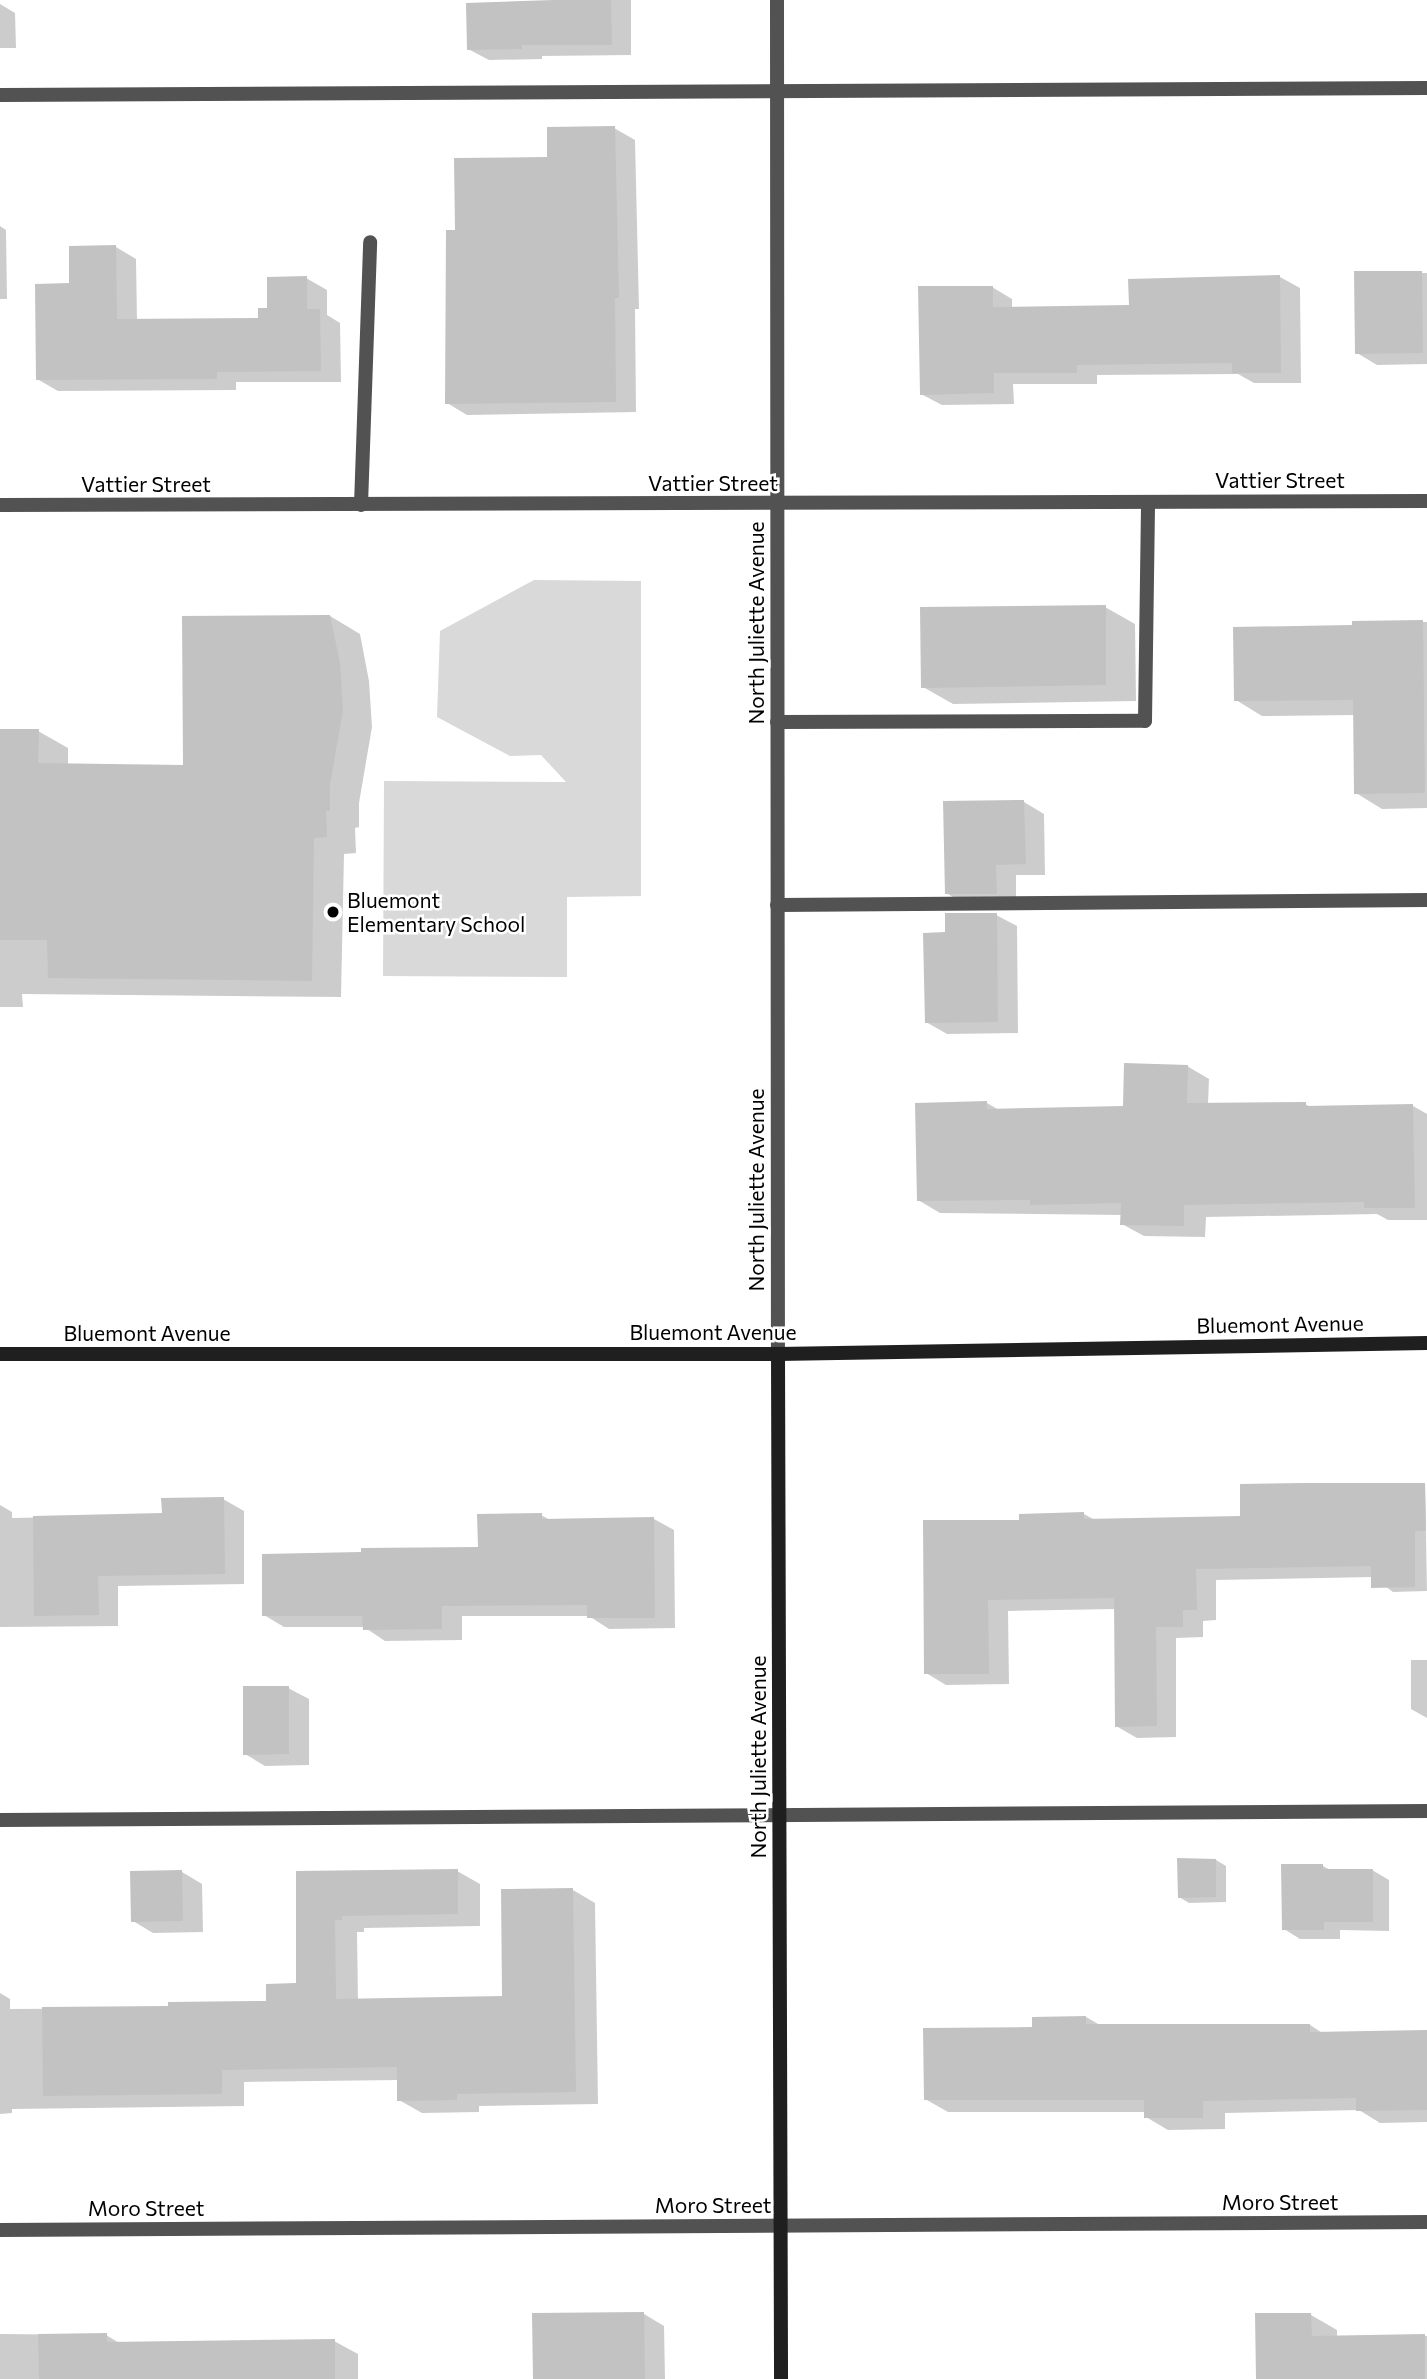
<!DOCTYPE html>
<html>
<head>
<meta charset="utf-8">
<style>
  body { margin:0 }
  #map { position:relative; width:1427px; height:2379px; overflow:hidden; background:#fff; font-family:Commissioner,sans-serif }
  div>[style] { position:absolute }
  .green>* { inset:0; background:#d9d9d9 }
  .shadow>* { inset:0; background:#0003 }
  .building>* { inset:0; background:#c2c2c2 }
  .lane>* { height:14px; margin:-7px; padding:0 7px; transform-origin:7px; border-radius:7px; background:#525252 }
  .street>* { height:14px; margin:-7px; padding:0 7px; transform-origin:7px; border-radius:7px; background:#525252 }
  .secondary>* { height:14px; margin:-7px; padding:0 7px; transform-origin:7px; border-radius:7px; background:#1f1f1f }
  .dots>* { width:19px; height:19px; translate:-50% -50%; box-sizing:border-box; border:4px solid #fff; border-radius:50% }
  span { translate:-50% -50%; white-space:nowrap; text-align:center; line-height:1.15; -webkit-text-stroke:5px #fff; paint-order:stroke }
  .street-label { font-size:21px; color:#000 }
  .poi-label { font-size:21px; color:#000 }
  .left { translate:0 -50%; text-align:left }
</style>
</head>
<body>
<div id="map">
  <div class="green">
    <div style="clip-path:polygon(534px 580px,641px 581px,641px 896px,567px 897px,567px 977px,383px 976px,384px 781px,566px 782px,541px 755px,510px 756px,437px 717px,440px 631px)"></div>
  </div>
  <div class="shadow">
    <div style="clip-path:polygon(555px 0,631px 0,631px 55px,542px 56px,542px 59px,489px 60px,468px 49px)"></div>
    <div style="clip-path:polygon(0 4px,15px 13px,16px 48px,0 48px)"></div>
    <div style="clip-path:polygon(614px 128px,635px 140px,639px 309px,635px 309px,636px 412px,467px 415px,447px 403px,456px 232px,549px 159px)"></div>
    <div style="clip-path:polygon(0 226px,6px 230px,7px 299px,0 299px)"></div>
    <div style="clip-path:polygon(116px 247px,136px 259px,137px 321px,260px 320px,306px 278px,327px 290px,327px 315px,340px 323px,341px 382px,236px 382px,236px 390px,58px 391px,37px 379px,71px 285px)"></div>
    <div style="clip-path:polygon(1355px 273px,1427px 273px,1427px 364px,1377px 365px,1357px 353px)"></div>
    <div style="clip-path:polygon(1280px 277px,1300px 288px,1301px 383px,1254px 383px,1238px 374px,1097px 375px,1097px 384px,1013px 384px,1014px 404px,942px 405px,921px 394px,992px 287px,1012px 299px,1012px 308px,1130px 306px)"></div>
    <div style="clip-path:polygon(1105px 607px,1135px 624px,1136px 701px,953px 704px,923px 687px)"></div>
    <div style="clip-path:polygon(330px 616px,360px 634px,369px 681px,372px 727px,359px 803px,359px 827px,355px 828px,356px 853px,344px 854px,341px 997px,22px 994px,23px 1007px,0 1007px,0 731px,38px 731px,68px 748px,68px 765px,185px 767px)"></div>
    <div style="clip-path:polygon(1353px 622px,1427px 622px,1427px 808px,1382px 809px,1356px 793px,1355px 715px,1262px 716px,1236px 700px,1354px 627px)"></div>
    <div style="clip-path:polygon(1024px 802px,1044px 814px,1045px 875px,1016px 875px,1016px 904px,967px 905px,946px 893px)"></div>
    <div style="clip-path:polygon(996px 915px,1017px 926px,1018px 1033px,947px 1034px,926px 1022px,947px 934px)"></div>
    <div style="clip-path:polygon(1187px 1066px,1209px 1079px,1208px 1104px,1305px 1104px,1312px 1108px,1413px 1106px,1427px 1114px,1427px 1220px,1388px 1220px,1377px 1214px,1206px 1217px,1205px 1237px,1144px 1236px,1122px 1224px,1122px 1215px,940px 1213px,918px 1200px,987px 1103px,999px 1110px,1124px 1108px)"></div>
    <div style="clip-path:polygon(1425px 1484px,1427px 1591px,1393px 1592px,1373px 1577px,1216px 1580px,1216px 1620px,1203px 1621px,1203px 1637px,1176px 1638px,1176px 1737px,1137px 1738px,1116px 1726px,1115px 1609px,1008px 1611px,1009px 1684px,946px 1685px,926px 1673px,1021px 1521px,1084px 1514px,1095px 1520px,1242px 1518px)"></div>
    <div style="clip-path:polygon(223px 1499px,244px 1511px,244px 1584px,118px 1586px,118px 1626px,0 1627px,0 1505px,12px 1512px,12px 1518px,163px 1515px)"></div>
    <div style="clip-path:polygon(541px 1515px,550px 1520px,654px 1519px,674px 1530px,675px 1628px,609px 1629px,589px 1616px,462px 1616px,462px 1640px,385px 1641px,364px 1627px,284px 1627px,264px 1615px,479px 1549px)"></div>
    <div style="clip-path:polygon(1411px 1660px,1427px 1660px,1427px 1718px,1411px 1709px)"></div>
    <div style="clip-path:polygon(288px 1688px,309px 1699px,309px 1765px,265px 1766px,245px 1754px)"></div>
    <div style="clip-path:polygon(1216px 1860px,1226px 1866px,1226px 1902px,1189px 1903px,1179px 1897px)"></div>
    <div style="clip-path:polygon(1323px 1866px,1332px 1871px,1372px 1870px,1389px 1880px,1389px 1931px,1340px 1930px,1340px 1939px,1300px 1939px,1284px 1929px)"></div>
    <div style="clip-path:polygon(457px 1871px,480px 1884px,480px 1926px,364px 1928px,364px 1932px,357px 1932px,358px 2001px,504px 1998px,573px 1890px,595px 1903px,598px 2104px,479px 2106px,479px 2112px,422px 2113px,399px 2100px,399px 2080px,244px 2082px,244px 2106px,12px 2109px,12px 2113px,0 2114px,0 1993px,10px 1999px,10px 2009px,170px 2008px,268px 2002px,298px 1985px,298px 1872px)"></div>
    <div style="clip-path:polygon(182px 1872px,202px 1884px,203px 1932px,153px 1933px,133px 1921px)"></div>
    <div style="clip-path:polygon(1086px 2017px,1100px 2025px,1310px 2025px,1324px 2034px,1427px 2032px,1427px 2122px,1380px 2123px,1359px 2110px,1225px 2113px,1225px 2129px,1168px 2130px,1146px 2117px,1146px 2112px,948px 2112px,925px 2099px,1034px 2029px)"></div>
    <div style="clip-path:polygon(644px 2314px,664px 2326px,665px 2379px,534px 2379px)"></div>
    <div style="clip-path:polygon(1311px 2315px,1337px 2330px,1337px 2338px,1427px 2336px,1427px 2379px,1258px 2379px)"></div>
    <div style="clip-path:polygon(0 2334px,106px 2335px,121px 2344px,334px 2341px,358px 2354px,358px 2379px,0 2379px)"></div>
  </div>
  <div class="building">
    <div style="clip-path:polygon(553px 0,611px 0,612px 45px,522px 45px,522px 49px,467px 50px,466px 3px)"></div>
    <div style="clip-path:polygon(615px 126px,619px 298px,615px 298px,616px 402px,445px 404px,446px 230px,455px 230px,454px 158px,547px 157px,547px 127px)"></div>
    <div style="clip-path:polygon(116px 245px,117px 319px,258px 318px,258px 308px,267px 308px,267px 277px,307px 276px,307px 309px,320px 309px,321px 371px,217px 372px,217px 379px,36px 380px,35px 284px,69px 283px,69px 246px)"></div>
    <div style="clip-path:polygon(1354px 271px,1422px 271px,1423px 353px,1355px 354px)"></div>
    <div style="clip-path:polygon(1280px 275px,1281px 373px,1232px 373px,1232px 363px,1077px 365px,1077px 373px,994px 373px,994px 393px,920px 395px,918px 286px,993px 286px,993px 307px,1129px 305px,1128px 279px)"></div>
    <div style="clip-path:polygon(1106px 605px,1106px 685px,921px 688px,920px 607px)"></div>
    <div style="clip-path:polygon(330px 615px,340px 663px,343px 710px,330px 785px,330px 811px,326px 811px,327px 837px,314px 838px,312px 981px,48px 978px,47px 940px,0 940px,0 729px,39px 729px,38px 763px,183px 765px,182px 616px)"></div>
    <div style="clip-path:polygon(1423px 620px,1425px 793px,1354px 794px,1353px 700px,1234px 701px,1233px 627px,1352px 625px,1352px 621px)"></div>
    <div style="clip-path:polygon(1024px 800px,1026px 864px,996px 865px,997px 894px,945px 894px,943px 801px)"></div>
    <div style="clip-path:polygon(945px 913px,997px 913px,998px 1022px,925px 1023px,923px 933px,945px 932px)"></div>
    <div style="clip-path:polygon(1124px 1063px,1188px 1065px,1187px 1103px,1306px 1102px,1306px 1106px,1413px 1104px,1415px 1208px,1364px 1208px,1364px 1202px,1184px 1205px,1184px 1226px,1120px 1225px,1121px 1203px,1030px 1205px,1030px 1200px,917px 1201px,915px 1103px,987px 1101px,987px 1109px,1123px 1106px)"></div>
    <div style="clip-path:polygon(1303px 1483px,1425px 1483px,1426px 1531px,1415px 1531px,1415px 1587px,1371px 1588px,1371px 1566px,1196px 1569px,1197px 1610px,1183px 1610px,1183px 1627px,1156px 1627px,1157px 1726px,1115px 1727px,1114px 1598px,988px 1600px,989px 1674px,924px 1674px,923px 1520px,1019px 1520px,1019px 1514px,1084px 1512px,1084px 1519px,1240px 1516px,1240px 1484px)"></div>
    <div style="clip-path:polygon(224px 1497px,225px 1574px,98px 1576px,99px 1615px,34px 1616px,33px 1516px,162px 1513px,161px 1498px)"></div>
    <div style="clip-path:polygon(542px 1513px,542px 1519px,654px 1517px,655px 1618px,587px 1618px,587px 1605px,442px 1606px,442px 1629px,363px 1630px,362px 1616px,262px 1616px,262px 1554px,361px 1552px,361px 1548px,478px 1547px,477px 1514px)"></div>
    <div style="clip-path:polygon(243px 1686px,289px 1686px,289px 1754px,243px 1755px)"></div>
    <div style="clip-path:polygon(1177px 1858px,1216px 1859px,1216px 1897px,1178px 1898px)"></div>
    <div style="clip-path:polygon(1281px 1864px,1323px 1864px,1323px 1869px,1373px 1869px,1373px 1922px,1324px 1922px,1324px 1930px,1282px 1930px)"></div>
    <div style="clip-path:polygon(458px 1869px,458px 1914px,342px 1916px,342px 1920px,335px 1920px,336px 1999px,502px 1996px,501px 1889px,573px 1888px,576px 2092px,457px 2094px,457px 2100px,397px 2101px,397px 2067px,222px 2070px,222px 2094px,43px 2096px,42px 2007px,168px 2006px,168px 2002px,266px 2001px,266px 1984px,296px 1983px,296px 1871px)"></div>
    <div style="clip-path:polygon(182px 1870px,183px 1921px,131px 1922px,130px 1871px)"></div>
    <div style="clip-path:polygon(1086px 2016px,1086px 2024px,1310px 2024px,1310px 2032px,1427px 2030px,1427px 2110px,1356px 2111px,1356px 2098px,1203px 2101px,1203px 2118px,1144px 2118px,1144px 2100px,924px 2100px,923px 2028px,1032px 2027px,1032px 2017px)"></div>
    <div style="clip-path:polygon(644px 2312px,645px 2379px,533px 2379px,532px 2313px)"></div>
    <div style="clip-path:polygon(1255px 2313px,1311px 2313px,1312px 2336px,1425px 2334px,1425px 2379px,1256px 2379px)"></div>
    <div style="clip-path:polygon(107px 2333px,107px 2342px,335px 2339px,335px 2379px,39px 2379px,38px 2334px)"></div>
  </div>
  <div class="lane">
    <div style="left:0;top:95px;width:1427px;rotate:-0.28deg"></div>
    <div style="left:361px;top:505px;width:263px;rotate:-88deg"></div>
    <div style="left:777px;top:722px;width:368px;rotate:-0.2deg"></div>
    <div style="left:1145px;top:721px;width:219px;rotate:-89.2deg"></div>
    <div style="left:777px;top:905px;width:650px;rotate:-0.44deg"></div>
    <div style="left:0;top:1820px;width:1427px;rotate:-0.36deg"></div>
  </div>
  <div class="street">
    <div style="left:777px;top:0;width:1354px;rotate:89.96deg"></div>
    <div style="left:0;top:505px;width:1427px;rotate:-0.16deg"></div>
    <div style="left:0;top:2230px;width:1427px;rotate:-0.32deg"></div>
  </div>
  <div class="secondary">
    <div style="left:0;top:1354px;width:778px"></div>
    <div style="left:778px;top:1354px;width:649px;rotate:-0.97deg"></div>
    <div style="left:778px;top:1354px;width:1025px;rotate:89.83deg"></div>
  </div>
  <div class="dots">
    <div style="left:333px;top:912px;background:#000"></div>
  </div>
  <div class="street-label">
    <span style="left:1280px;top:480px">Vattier Street</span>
    <span style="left:713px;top:483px">Vattier Street</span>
    <span style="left:146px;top:484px">Vattier Street</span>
    <span style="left:756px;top:623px;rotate:-90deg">North Juliette Avenue</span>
    <span style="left:756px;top:1190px;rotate:-90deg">North Juliette Avenue</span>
    <span style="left:1280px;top:1324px;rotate:-1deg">Bluemont Avenue</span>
    <span style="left:713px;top:1332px">Bluemont Avenue</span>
    <span style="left:147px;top:1333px">Bluemont Avenue</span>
    <span style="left:758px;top:1757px;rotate:-90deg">North Juliette Avenue</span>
    <span style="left:1280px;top:2202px">Moro Street</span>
    <span style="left:713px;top:2205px">Moro Street</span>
    <span style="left:146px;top:2208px">Moro Street</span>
  </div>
  <div class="poi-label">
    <span class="left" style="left:347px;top:912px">Bluemont<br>Elementary School</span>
  </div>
</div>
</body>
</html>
